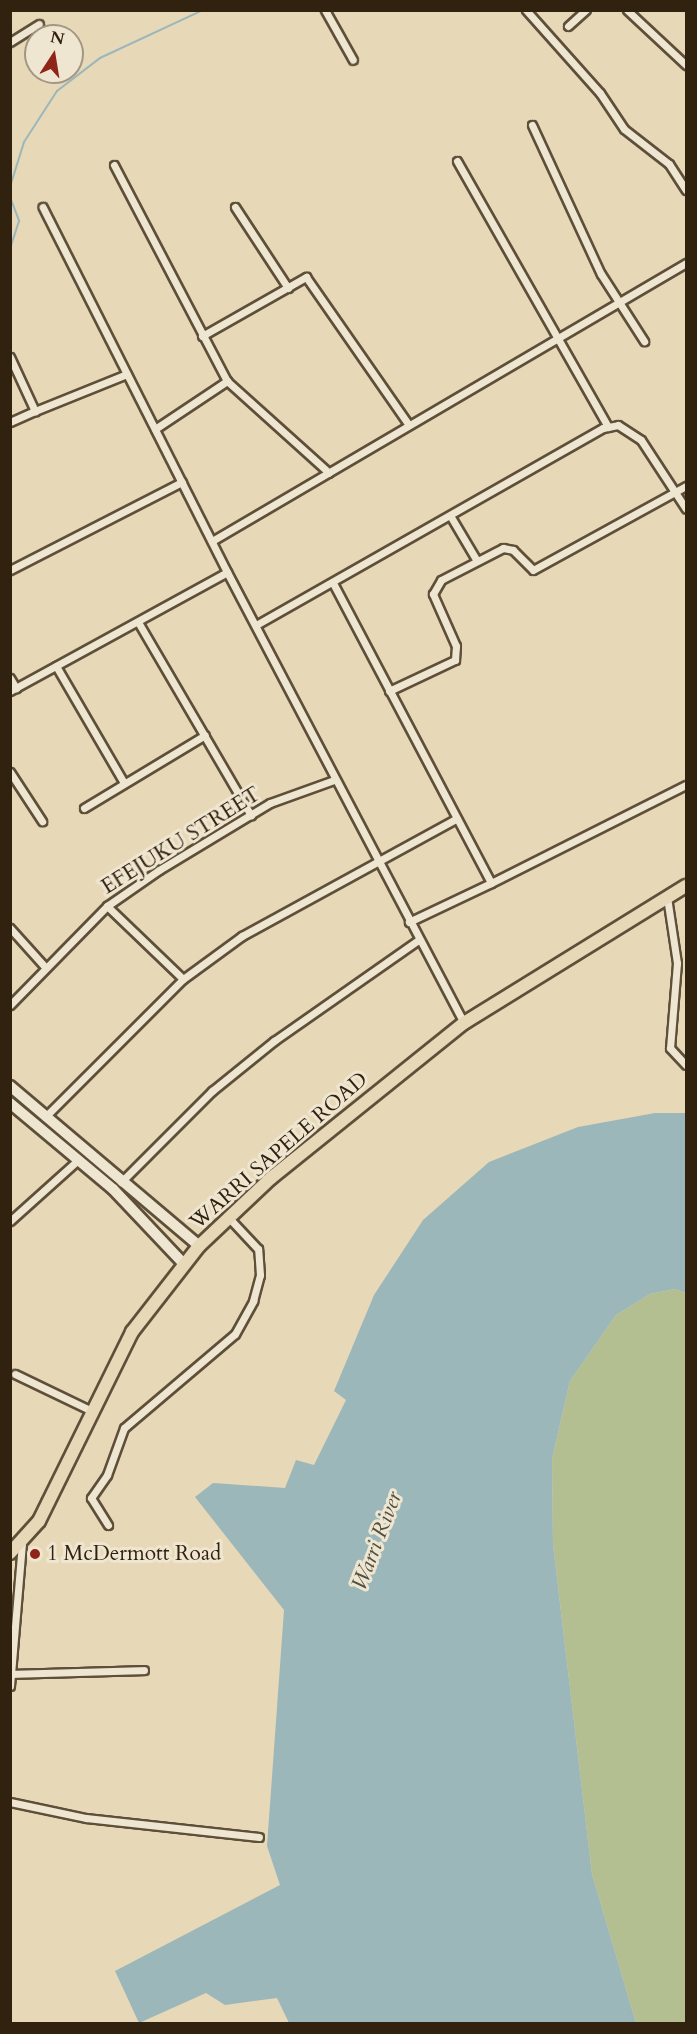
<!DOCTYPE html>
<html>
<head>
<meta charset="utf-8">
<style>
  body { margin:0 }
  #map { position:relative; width:697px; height:2034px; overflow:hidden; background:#e7d8b8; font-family:Cardo,serif }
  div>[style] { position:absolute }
  .green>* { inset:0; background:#b3bf90 }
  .water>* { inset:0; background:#9cb7ba }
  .stream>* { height:2px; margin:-1px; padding:0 1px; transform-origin:1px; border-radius:1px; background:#9cb7ba }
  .roads { filter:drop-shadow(2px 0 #5e4f39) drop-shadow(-2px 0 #5e4f39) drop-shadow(0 2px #5e4f39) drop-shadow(0 -2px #5e4f39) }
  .minor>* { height:7px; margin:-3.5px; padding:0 3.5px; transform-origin:3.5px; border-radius:3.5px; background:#efe6d1 }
  .secondary>* { height:10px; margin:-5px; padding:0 5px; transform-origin:5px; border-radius:5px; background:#efe6d1 }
  .trunk>* { height:12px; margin:-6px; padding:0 6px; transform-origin:6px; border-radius:6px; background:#e7d8b8 }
  .dots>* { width:16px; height:16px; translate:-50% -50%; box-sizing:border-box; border:3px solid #efe6d1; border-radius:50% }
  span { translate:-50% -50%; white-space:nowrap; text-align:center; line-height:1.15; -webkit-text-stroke:6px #efe6d1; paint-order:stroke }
  .street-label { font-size:21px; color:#31210f }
  .poi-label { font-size:21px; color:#31210f }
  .left { translate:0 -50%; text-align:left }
  .water-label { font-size:22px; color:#514e42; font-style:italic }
  .frame { position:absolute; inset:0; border:12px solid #31210f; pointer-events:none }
  .north { position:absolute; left:24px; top:24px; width:60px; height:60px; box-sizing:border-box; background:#efe6d1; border:2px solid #a39783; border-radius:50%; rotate:12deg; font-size:16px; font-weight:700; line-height:24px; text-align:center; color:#31210f }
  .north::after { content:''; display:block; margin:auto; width:21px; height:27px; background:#8f2418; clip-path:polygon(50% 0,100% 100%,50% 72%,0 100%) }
</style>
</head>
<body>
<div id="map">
  <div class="green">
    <div style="clip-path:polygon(675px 1289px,686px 1293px,686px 2023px,636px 2023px,592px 1874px,553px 1544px,552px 1459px,570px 1381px,616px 1315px,650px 1294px)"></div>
  </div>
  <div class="water">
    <div style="clip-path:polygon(655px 1113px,686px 1113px,686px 1293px,675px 1289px,650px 1294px,616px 1315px,570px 1381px,552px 1459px,553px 1544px,592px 1874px,636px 2023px,289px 2023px,277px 1998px,225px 2005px,206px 1993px,139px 2023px,115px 1971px,280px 1885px,267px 1846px,284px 1610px,195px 1497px,213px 1483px,285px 1488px,296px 1460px,314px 1465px,346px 1400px,334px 1391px,374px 1295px,423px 1220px,489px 1162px,578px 1127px)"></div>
  </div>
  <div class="stream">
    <div style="left:10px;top:187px;width:47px;rotate:-72.7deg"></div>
    <div style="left:24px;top:142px;width:61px;rotate:-57.1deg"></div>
    <div style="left:57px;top:91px;width:54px;rotate:-37.5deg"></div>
    <div style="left:100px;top:58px;width:114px;rotate:-25deg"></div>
    <div style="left:10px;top:197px;width:26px;rotate:69deg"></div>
    <div style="left:19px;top:221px;width:29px;rotate:108deg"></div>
  </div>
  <div class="roads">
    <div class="minor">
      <div style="left:325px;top:10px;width:57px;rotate:60.8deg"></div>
      <div style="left:526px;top:10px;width:111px;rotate:48.3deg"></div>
      <div style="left:600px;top:93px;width:43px;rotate:56.3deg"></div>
      <div style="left:624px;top:129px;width:57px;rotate:37.9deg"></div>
      <div style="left:669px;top:164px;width:31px;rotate:57deg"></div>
      <div style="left:627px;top:10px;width:81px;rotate:43deg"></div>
      <div style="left:568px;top:26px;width:24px;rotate:-42deg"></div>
      <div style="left:10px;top:42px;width:34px;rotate:-32deg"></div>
      <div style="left:532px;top:125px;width:164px;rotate:65.2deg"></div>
      <div style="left:601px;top:274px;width:80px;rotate:57.3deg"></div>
      <div style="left:457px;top:161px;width:306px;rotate:60.4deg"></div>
      <div style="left:114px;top:165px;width:244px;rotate:62.4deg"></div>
      <div style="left:227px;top:381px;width:137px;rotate:42deg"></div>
      <div style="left:235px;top:207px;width:97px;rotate:56.8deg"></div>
      <div style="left:202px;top:336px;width:120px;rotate:-29.6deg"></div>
      <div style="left:306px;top:277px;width:180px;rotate:55.2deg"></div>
      <div style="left:10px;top:357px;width:60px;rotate:65.2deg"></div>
      <div style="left:35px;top:411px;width:99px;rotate:-21.9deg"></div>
      <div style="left:10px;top:422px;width:27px;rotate:-24deg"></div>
      <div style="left:155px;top:429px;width:87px;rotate:-33.7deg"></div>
      <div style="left:451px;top:517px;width:51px;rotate:59.4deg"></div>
      <div style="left:212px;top:541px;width:550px;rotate:-30.39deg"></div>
      <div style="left:10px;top:570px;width:193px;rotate:-27.1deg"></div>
      <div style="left:227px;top:572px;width:509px;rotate:62.28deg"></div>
      <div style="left:333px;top:583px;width:339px;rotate:62.2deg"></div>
      <div style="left:491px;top:883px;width:91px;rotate:154.6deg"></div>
      <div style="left:138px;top:622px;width:224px;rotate:59.7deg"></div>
      <div style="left:256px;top:625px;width:399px;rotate:-29.6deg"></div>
      <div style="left:603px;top:428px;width:15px;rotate:-11deg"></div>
      <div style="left:618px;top:425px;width:27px;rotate:33deg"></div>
      <div style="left:641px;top:440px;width:82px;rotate:56.9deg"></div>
      <div style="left:56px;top:666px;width:133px;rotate:59.8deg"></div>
      <div style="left:10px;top:678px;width:12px;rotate:59deg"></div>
      <div style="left:10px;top:691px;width:247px;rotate:-28.7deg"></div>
      <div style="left:227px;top:572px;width:409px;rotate:-116.8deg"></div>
      <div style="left:389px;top:691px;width:73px;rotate:-25.2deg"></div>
      <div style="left:455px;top:660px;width:14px;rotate:-86deg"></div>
      <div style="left:456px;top:646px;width:57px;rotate:-113.9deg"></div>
      <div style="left:433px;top:594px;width:16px;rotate:-60deg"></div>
      <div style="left:441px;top:580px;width:70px;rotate:-27.3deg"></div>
      <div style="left:503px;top:548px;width:10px;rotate:11deg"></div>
      <div style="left:513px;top:550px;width:28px;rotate:45deg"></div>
      <div style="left:533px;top:570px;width:175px;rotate:-28.8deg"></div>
      <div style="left:10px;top:772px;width:59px;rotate:56.9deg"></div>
      <div style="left:84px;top:808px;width:141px;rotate:-31.1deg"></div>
      <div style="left:491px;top:883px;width:218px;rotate:-26.7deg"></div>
      <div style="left:667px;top:897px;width:67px;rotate:81.4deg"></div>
      <div style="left:677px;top:963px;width:85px;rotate:94.7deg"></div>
      <div style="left:670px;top:1048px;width:23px;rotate:47deg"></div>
      <div style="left:107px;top:906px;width:105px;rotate:43.8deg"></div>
      <div style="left:10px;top:928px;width:52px;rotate:48.1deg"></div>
      <div style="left:10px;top:1005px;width:139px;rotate:-45.6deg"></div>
      <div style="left:107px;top:906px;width:63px;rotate:-34.7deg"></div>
      <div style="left:159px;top:870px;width:130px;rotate:-31.1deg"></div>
      <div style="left:270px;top:803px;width:68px;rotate:-19.8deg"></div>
      <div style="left:45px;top:1117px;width:195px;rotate:-45deg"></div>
      <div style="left:183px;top:979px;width:73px;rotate:-36.1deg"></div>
      <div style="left:242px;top:936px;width:244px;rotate:-28.7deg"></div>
      <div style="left:121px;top:1182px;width:129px;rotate:-45deg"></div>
      <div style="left:212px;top:1091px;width:80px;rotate:-38.9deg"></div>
      <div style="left:274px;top:1041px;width:176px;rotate:-35deg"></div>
      <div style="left:10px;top:1221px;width:91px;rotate:-41.9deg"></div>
      <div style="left:15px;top:1374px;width:85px;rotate:25.7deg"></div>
      <div style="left:108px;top:1525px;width:32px;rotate:-122deg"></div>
      <div style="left:91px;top:1498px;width:28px;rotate:-55deg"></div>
      <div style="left:107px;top:1475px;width:50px;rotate:-70.1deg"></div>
      <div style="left:124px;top:1428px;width:145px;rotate:-40.3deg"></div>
      <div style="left:235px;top:1334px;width:38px;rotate:-61deg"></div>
      <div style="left:253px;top:1301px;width:27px;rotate:-75deg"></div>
      <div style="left:260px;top:1275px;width:26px;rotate:-94deg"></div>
      <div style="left:258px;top:1249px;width:41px;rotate:-133deg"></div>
      <div style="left:12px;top:1674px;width:132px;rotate:-1.7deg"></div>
      <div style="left:10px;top:1686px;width:143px;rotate:-85.2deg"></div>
      <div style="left:10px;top:1802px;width:78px;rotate:11.9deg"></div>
      <div style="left:86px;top:1818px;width:174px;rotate:6.3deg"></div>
    </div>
    <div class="secondary">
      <div style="left:10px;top:1086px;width:248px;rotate:40.2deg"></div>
      <div style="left:10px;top:1103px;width:134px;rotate:39.9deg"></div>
      <div style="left:113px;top:1189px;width:103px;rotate:46.6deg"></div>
    </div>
    <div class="trunk">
      <div style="left:10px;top:1553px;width:43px;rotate:-47.8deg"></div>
      <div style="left:39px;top:1521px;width:211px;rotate:-63.8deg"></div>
      <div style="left:132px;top:1332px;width:109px;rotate:-52.1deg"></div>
      <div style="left:199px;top:1246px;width:99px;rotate:-43.4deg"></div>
      <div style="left:271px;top:1178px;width:248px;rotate:-38.8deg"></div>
      <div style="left:464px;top:1023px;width:261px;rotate:-31.7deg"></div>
    </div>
  </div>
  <div class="dots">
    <div style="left:35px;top:1554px;background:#8f2418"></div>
  </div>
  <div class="street-label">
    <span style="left:181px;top:841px;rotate:-32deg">EFEJUKU STREET</span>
    <span style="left:279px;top:1151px;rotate:-41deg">WARRI SAPELE ROAD</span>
  </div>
  <div class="poi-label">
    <span class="left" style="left:47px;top:1554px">1 McDermott Road</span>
  </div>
  <div class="water-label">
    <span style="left:377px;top:1541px;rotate:-69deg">Warri River</span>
  </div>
  <div class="frame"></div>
  <div class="north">N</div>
</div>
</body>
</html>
